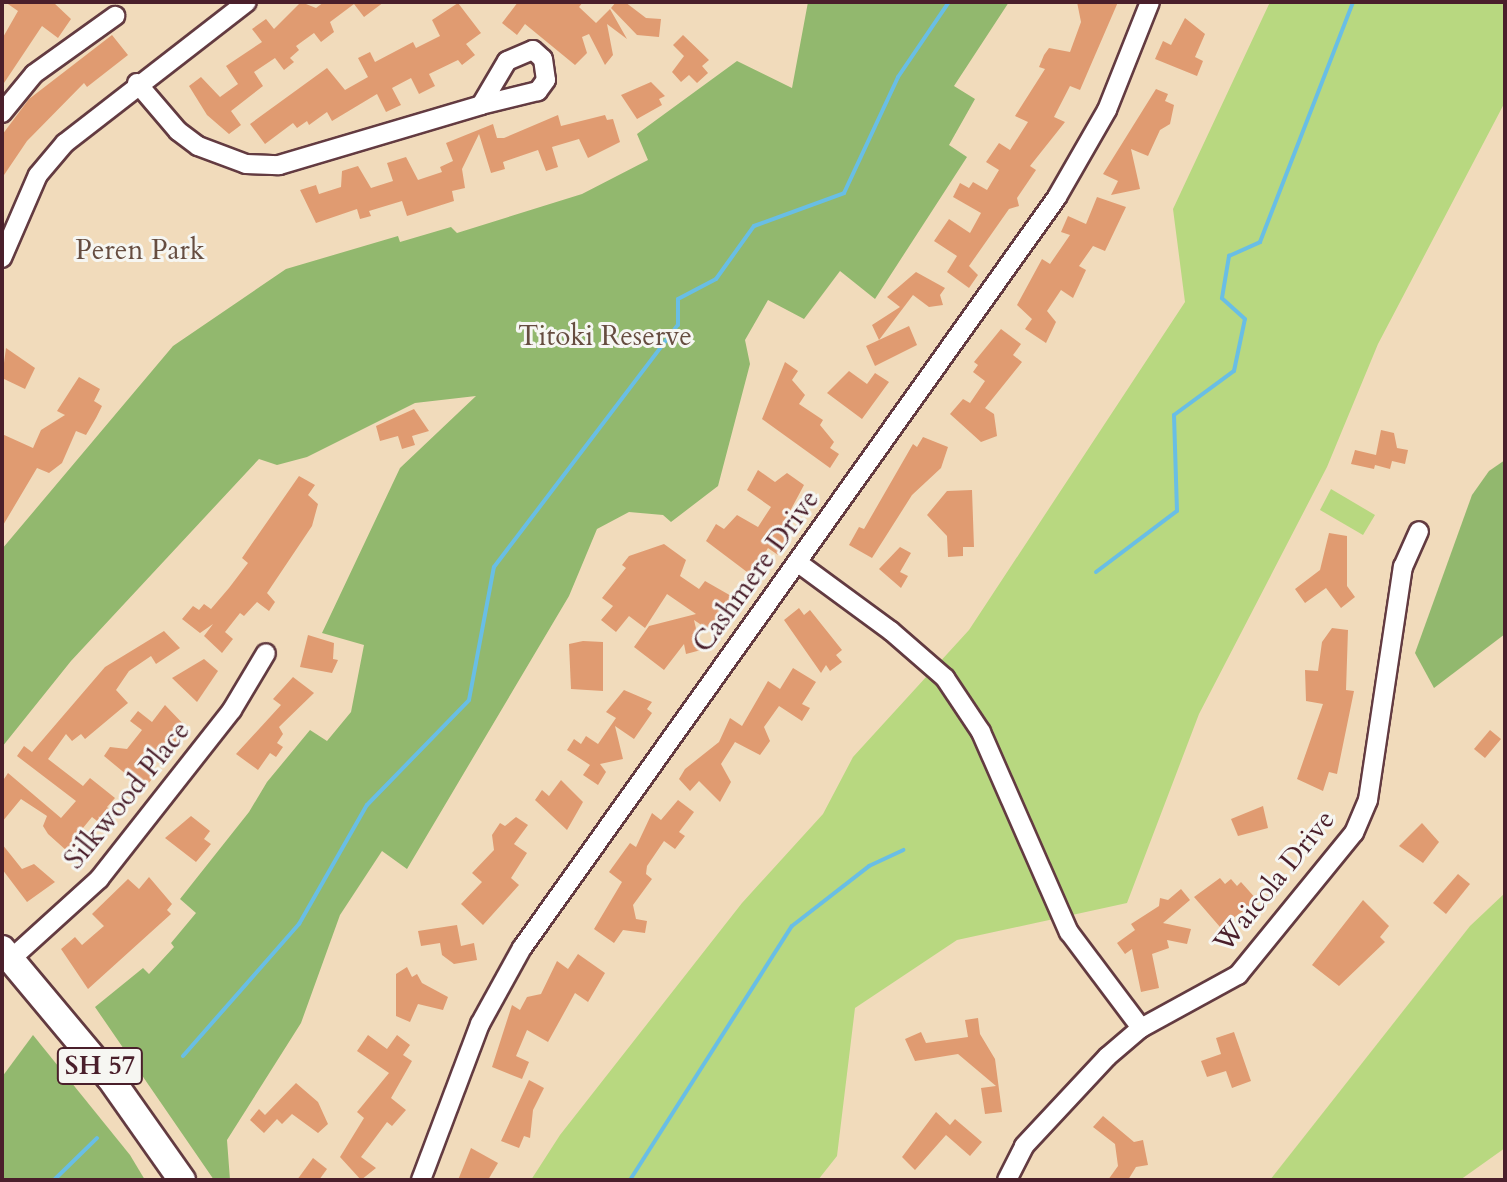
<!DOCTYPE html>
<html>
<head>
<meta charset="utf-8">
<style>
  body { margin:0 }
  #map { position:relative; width:1507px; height:1182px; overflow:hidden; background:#f1dbbb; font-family:Cardo,serif }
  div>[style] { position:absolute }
  .green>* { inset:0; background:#b8d880 }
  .forest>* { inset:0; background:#92b86e }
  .stream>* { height:4px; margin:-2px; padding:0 2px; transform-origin:2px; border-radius:2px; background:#69bee5 }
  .building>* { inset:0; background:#e09b71 }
  .roads { filter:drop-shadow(2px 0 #633b41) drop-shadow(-2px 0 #633b41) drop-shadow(0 2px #633b41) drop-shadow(0 -2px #633b41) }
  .minor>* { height:18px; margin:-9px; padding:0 9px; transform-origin:9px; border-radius:9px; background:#fff }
  .highway>* { height:26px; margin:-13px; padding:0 13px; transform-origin:13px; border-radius:13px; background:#fff }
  span { translate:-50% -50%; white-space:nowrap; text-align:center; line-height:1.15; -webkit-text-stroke:6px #f6f6f2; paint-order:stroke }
  .shield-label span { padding:2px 6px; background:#f6f6f2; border:2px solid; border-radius:6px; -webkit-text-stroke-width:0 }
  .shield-label { font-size:26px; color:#4a1f2b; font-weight:700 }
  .park-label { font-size:28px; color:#664d40 }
  .street-label { font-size:28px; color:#4a1f2b }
  .frame { position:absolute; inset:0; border:4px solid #4a1f2b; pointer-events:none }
</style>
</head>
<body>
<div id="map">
  <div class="green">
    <div style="clip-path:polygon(1270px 2px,1505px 2px,1505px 102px,1378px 344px,1327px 467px,1199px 714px,1127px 903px,957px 940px,855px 1008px,837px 1156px,818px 1180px,531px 1180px,560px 1135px,742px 903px,823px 814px,853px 757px,969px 630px,1185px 302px,1173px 209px)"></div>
    <div style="clip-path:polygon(1331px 489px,1375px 515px,1363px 535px,1320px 510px)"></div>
    <div style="clip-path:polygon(1505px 893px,1505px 1148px,1460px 1180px,1270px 1180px,1470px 926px)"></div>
  </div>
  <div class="forest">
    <div style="clip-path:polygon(808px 2px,1009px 2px,954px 86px,975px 99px,949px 145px,967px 157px,875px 299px,840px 271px,804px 319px,768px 300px,745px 340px,750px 364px,718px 486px,671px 522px,663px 515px,629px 512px,597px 529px,569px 596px,407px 869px,382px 851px,340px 915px,301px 1023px,227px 1140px,230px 1180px,214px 1180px,95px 1007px,143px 968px,149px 974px,174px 947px,171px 943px,196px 913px,180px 899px,249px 812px,267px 782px,310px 730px,327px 741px,351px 712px,364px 645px,322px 633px,400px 468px,476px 396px,415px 403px,307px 457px,277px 465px,259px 459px,71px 661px,2px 747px,2px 549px,173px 346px,286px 269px,398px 236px,400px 242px,451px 227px,457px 233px,582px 194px,648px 160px,637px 134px,737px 61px,792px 88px)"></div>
    <div style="clip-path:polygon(1505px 460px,1505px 634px,1434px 688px,1415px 653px,1472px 495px,1489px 471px)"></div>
    <div style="clip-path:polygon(33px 1035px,130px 1155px,145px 1180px,2px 1180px,2px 1077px)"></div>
  </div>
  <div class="stream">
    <div style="left:1096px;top:572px;width:101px;rotate:-37deg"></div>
    <div style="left:1177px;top:511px;width:96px;rotate:-91.8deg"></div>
    <div style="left:1174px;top:415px;width:74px;rotate:-36.3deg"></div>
    <div style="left:1234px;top:371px;width:53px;rotate:-78.1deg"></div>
    <div style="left:1245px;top:319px;width:31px;rotate:-138deg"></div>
    <div style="left:1222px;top:298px;width:43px;rotate:-80.5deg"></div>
    <div style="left:1229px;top:256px;width:34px;rotate:-24deg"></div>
    <div style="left:1260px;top:242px;width:257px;rotate:-68.8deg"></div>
    <div style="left:183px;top:1056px;width:176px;rotate:-48.7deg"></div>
    <div style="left:299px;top:924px;width:137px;rotate:-60.3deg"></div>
    <div style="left:367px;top:805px;width:146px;rotate:-45.8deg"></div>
    <div style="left:469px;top:700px;width:135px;rotate:-79.4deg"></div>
    <div style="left:494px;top:567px;width:304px;rotate:-52.8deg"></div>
    <div style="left:678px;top:325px;width:26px;rotate:-90deg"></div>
    <div style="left:678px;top:299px;width:43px;rotate:-27.8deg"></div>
    <div style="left:716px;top:279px;width:65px;rotate:-54.4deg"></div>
    <div style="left:754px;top:226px;width:96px;rotate:-20.1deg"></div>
    <div style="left:844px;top:193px;width:128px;rotate:-65deg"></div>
    <div style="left:898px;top:77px;width:91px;rotate:-55.8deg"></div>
    <div style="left:54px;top:1180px;width:60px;rotate:-44.3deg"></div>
    <div style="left:630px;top:1180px;width:301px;rotate:-57.5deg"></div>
    <div style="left:792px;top:926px;width:98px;rotate:-37.9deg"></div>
    <div style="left:869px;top:866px;width:38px;rotate:-25deg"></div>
  </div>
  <div class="building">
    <div style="clip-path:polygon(5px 2px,53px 2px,71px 19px,58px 38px,42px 26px,2px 86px,2px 39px,18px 11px)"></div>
    <div style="clip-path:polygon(301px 2px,316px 8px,324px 2px,384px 2px,364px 17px,354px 4px,330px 22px,334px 32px,321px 42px,314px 33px,296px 46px,299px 50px,290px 58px,294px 62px,284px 70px,275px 58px,254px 72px,263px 86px,231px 111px,241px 125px,229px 134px,207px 115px,189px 86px,201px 77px,220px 97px,238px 84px,226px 66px,262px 42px,252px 29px,266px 19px,274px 29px)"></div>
    <div style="clip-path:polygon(518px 2px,583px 2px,579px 7px,596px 23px,610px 9px,627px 39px,607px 24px,613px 55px,605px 65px,589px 34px,582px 37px,587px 53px,575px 65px,525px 24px,517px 35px,502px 23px)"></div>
    <div style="clip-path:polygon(616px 2px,625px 2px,646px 18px,661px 19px,659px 37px,637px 35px,611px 8px)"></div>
    <div style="clip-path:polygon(1077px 2px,1118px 2px,1080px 90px,1070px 86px,1054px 117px,1065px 122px,1030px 166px,1036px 170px,1017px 198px,1019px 206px,1009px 209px,969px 266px,978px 275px,969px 288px,947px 272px,957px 256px,934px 241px,949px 219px,970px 233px,981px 213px,953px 197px,960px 183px,969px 188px,973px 182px,987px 190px,999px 170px,986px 162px,999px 143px,1010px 150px,1028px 122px,1015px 116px,1045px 69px,1039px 67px,1044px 55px,1049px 48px,1070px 52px,1081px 22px)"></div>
    <div style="clip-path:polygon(458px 3px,481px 33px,466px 44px,475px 55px,462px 65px,458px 60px,429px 74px,435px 86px,419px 94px,411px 78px,392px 88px,401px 105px,386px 112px,377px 94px,332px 121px,327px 112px,309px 125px,307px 121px,297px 128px,293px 123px,265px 144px,250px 124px,327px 68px,345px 90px,368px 77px,358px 58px,370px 52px,375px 62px,413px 42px,416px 48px,440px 36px,432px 20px)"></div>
    <div style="clip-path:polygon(1185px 18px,1205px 34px,1195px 57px,1203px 61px,1197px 76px,1155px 59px,1163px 41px,1171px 45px)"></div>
    <div style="clip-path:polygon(112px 35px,128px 55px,87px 87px,84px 83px,27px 141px,2px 178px,2px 135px,29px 99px)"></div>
    <div style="clip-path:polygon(683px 35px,709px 60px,702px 66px,708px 73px,697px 83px,689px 75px,681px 82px,672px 72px,684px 56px,673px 45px)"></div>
    <div style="clip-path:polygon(651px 82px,665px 96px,659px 99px,662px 105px,637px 119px,621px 95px)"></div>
    <div style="clip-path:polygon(1156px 89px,1168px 94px,1165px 101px,1174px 105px,1170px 124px,1160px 130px,1148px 156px,1131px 149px,1140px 189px,1111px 195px,1118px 181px,1103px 174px)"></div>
    <div style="clip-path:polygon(558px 115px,561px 126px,605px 115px,607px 120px,613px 119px,620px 142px,588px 158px,579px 139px,552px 147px,558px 167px,546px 171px,538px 150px,503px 162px,505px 169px,491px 173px,479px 134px,462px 169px,465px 188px,452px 191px,454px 201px,407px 216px,402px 201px,369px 211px,371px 216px,360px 219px,357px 209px,316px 223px,300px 190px,316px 185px,319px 194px,341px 187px,342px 171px,358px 166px,371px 188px,393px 181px,387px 163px,406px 157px,418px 180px,442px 172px,440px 167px,453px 161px,446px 143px,493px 124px,497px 138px,504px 138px)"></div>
    <div style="clip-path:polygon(1097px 197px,1126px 207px,1105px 251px,1093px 246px,1079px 266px,1086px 270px,1073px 298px,1061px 290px,1047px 311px,1056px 322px,1046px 343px,1025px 329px,1032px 319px,1017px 305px,1042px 259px,1050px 264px,1070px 235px,1061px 232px,1068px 216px,1086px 224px)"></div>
    <div style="clip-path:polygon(916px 272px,945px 288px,940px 295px,943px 305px,929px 307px,913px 295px,879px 340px,909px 326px,917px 345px,875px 366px,866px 346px,879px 340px,872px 325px,900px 307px,887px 297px)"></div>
    <div style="clip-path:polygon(1001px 329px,1021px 344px,1013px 355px,1022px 362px,985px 408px,994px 414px,997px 436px,981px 442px,950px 414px,963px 399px,970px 403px,985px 381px,973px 372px,978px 365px,974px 362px)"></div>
    <div style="clip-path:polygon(6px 348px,35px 368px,25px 389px,2px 378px)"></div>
    <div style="clip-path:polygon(785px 362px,798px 371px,792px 380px,805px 395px,799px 404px,823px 420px,820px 425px,834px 442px,830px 448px,839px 454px,830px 468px,762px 419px)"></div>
    <div style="clip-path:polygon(849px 371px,867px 384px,875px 373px,889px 382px,862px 419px,827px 393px)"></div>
    <div style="clip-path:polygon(79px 377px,100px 389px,94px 401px,102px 406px,96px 418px,86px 435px,76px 431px,62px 463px,49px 473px,37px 468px,2px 527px,2px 434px,33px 448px,41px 430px,65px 415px,57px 411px)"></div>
    <div style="clip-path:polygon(414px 409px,429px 431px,412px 436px,415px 445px,402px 449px,398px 436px,380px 441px,376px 426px)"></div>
    <div style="clip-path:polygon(1381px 430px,1394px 433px,1397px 448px,1408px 450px,1405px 464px,1392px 461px,1390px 469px,1375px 465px,1374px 469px,1351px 464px,1355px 450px,1376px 455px)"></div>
    <div style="clip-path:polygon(923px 437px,948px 447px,941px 468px,912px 495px,872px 558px,849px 545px,859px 527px,864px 529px,913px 444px,917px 447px)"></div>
    <div style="clip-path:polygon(758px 470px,775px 482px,787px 473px,804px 485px,781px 528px,790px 537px,778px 555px,768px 548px,751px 575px,706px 541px,716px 524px,724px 529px,737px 515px,758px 527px,771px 507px,747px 490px)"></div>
    <div style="clip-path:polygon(299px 476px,315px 485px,308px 495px,318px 504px,312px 526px,267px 593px,275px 602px,269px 611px,257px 602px,244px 616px,240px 613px,225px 632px,233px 639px,222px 653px,204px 636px,213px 624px,200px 633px,182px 619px,193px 606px,199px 610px,204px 604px,211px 609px,229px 588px,248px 563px,242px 558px)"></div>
    <div style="clip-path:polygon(972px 490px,974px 547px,963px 547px,963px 556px,948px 557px,947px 536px,927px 515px,947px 491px)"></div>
    <div style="clip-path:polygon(1329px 533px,1347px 536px,1347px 586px,1355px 597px,1341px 608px,1326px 588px,1305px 603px,1295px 589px,1320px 570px)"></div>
    <div style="clip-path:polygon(664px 544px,686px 560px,680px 576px,699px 589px,705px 581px,733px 597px,712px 632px,694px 620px,701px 650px,686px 654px,684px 644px,664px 670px,634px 647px,649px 626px,696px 614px,667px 594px,645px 628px,629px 616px,616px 632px,601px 620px,613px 606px,602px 598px,626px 568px,622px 565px,629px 556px)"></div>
    <div style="clip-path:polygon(900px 547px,911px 553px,900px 572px,908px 576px,901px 588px,879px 569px)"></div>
    <div style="clip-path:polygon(799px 608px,804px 615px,810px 610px,842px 650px,836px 655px,842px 662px,830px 671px,826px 665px,821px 673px,784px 620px)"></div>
    <div style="clip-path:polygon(1332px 628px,1348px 630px,1346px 690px,1354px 691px,1337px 774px,1329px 772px,1323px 791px,1297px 779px,1323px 704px,1306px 701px,1305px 670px,1318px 671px,1322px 642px)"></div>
    <div style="clip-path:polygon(164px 631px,180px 648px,156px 664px,151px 656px,129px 671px,116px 690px,128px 703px,85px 739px,81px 734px,72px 741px,66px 734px,48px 759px,83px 786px,90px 778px,115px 798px,107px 807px,116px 815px,106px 828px,92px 817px,78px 834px,88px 847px,77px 860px,48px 834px,43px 826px,47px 816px,21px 799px,2px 822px,2px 782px,8px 773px,61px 818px,76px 801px,17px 756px,24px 746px,32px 752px,105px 667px)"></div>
    <div style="clip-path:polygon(308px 635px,334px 643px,333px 659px,338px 660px,332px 673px,300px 667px)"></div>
    <div style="clip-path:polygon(583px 641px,603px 642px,603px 691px,571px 689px,569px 644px)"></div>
    <div style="clip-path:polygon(204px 659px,218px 671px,197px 702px,172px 678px)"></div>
    <div style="clip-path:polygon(793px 668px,816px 682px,802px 704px,810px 708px,802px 721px,779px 706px,764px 727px,770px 741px,760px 755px,735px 742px,721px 764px,731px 782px,720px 802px,699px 781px,690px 791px,679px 779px,685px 769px,719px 742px,730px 718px,742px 726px,768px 681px,780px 689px)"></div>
    <div style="clip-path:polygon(293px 677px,314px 693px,279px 727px,283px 734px,277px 743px,283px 747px,276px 757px,270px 753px,258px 770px,236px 754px,281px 705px,273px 699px)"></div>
    <div style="clip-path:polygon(624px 690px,652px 702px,647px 709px,652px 713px,634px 739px,615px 726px,623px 759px,600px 764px,606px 772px,598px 785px,583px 775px,590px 765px,567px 750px,574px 739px,581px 744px,586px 736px,598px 744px,616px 718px,606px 712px)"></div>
    <div style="clip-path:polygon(165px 705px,188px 729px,168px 755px,159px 747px,144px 767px,155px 775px,144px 789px,104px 756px,110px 747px,127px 749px,142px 730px,130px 721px,138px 711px,152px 722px)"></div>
    <div style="clip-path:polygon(1490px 730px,1501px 739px,1485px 758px,1474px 749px)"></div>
    <div style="clip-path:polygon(561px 780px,583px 802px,567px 830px,535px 800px,542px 790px,549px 796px)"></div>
    <div style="clip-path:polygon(678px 800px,694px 812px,679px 832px,685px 836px,675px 849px,664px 841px,647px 866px,646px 874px,652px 879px,633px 905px,636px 919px,647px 921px,645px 933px,623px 930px,614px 943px,594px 929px,622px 882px,609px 872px,630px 843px,636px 847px,652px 813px,661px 820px)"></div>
    <div style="clip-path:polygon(1263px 806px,1268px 828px,1238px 836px,1231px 819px)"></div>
    <div style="clip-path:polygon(191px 816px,210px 831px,204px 839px,211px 844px,196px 862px,165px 838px)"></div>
    <div style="clip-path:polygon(516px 817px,528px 825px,514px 844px,527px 853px,511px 878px,519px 885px,483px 925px,461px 904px,482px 882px,472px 873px,494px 850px,492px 835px,500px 823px,505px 826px)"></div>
    <div style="clip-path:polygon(1422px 823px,1439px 842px,1423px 863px,1399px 846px)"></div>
    <div style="clip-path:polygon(2px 844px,22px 869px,34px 864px,55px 882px,27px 902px,2px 869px)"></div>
    <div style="clip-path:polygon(1458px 874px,1470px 884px,1446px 914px,1433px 903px)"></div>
    <div style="clip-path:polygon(149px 877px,172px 904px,167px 910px,171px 914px,88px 989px,61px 949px,75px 937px,82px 945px,104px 926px,92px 914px,128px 879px,139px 889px)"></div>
    <div style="clip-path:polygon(1220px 878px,1225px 884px,1231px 879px,1237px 886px,1241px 882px,1258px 901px,1220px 927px,1194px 897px)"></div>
    <div style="clip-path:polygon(1181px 889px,1190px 900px,1163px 923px,1191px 929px,1187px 944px,1167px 940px,1169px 948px,1152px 954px,1159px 988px,1141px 992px,1132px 949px,1125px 954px,1117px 943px,1135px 930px,1131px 924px,1159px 906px,1160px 898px,1168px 900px)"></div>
    <div style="clip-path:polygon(1363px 900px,1389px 926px,1380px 937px,1385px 942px,1339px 986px,1312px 965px)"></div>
    <div style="clip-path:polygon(457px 925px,461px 946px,474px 943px,477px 960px,454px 964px,442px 955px,440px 943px,421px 946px,418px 931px)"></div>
    <div style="clip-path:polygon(578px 954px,605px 973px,588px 1002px,575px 993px,548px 1042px,527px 1030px,516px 1056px,529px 1062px,522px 1079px,492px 1067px,512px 1005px,520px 1010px,527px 997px,541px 994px,557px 961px,568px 969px)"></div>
    <div style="clip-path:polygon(407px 967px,412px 977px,417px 974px,422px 983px,448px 997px,443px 1010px,418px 1004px,410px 1022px,396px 1016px,396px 974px)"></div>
    <div style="clip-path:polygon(978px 1018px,980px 1034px,995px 1059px,1002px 1112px,985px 1114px,981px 1088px,996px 1086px,958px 1054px,915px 1061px,905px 1039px,921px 1032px,926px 1043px,968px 1037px,965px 1020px)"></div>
    <div style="clip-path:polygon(1234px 1032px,1251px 1081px,1232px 1088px,1226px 1071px,1207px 1077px,1201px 1061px,1221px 1054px,1216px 1038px)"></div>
    <div style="clip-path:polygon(368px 1035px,387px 1049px,397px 1035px,410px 1045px,403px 1055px,412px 1061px,391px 1098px,406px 1110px,392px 1126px,387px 1122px,361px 1157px,376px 1168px,361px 1180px,340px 1157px,364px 1118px,357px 1112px,389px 1073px,357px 1051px)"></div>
    <div style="clip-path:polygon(529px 1080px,544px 1088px,533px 1110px,530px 1138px,524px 1136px,519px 1148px,501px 1141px)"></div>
    <div style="clip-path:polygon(296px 1083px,318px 1102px,328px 1124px,318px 1133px,292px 1114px,282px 1124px,277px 1119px,264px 1133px,250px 1120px,259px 1109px,265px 1115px)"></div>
    <div style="clip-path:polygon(936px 1112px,950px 1125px,955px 1119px,982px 1142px,970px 1156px,946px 1135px,915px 1170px,902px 1157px)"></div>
    <div style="clip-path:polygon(1103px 1116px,1134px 1142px,1143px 1140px,1148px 1165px,1136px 1167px,1128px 1180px,1108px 1180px,1118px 1166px,1115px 1144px,1093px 1127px)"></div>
    <div style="clip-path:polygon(471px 1148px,498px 1163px,488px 1180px,458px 1180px)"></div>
    <div style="clip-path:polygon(313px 1158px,327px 1169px,319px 1180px,297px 1180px)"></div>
  </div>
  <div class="roads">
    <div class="minor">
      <div style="left:137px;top:83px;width:63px;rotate:49.5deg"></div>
      <div style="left:178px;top:131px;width:25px;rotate:37deg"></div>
      <div style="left:198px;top:146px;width:51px;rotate:20.6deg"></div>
      <div style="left:246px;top:164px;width:33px;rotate:2deg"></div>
      <div style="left:279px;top:165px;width:211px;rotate:-16.5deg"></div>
      <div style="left:481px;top:105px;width:51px;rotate:-59.4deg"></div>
      <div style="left:507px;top:61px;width:28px;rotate:-23deg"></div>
      <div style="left:533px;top:50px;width:13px;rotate:42deg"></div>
      <div style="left:543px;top:59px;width:21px;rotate:82deg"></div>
      <div style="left:546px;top:80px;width:14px;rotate:126deg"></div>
      <div style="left:538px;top:91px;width:59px;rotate:166.2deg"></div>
      <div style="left:2px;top:113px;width:50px;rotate:-50.6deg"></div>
      <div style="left:34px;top:74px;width:100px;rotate:-35.6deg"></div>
      <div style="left:2px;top:258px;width:90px;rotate:-66.6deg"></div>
      <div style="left:38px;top:175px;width:42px;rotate:-49.8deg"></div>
      <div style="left:65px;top:143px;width:230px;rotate:-37.8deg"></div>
      <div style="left:797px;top:562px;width:117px;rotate:36.3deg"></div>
      <div style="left:891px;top:631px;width:72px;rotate:41deg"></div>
      <div style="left:945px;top:678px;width:65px;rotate:56.3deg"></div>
      <div style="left:981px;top:732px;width:219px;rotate:66.3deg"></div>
      <div style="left:1069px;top:932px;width:120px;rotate:53.1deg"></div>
      <div style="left:12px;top:958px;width:118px;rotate:-42.2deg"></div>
      <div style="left:99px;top:879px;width:215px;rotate:-51.8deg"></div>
      <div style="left:232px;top:710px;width:66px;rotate:-59.2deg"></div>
      <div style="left:421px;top:1180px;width:167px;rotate:-69.3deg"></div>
      <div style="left:480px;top:1024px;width:87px;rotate:-61.1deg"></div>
      <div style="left:522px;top:948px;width:922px;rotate:-54.53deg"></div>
      <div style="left:1057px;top:197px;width:100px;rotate:-60.1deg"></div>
      <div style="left:1107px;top:110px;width:116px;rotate:-68.3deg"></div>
      <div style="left:1007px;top:1180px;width:38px;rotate:-63deg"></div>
      <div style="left:1024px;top:1146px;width:122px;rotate:-47deg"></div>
      <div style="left:1107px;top:1057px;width:45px;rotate:-40.5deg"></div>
      <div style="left:1141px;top:1028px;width:111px;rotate:-28.7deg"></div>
      <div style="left:1238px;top:975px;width:183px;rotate:-50.8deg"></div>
      <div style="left:1354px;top:833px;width:36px;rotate:-67deg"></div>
      <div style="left:1368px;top:800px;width:236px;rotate:-81.5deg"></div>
      <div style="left:1403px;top:567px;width:39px;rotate:-66deg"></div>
    </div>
    <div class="highway">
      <div style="left:2px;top:949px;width:168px;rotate:50.1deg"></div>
      <div style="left:110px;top:1078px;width:125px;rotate:54.8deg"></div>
    </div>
  </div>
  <div class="shield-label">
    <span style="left:100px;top:1066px">SH 57</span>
  </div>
  <div class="park-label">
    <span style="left:140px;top:250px">Peren Park</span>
    <span style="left:605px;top:336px">Titoki Reserve</span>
  </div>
  <div class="street-label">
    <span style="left:756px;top:571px;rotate:-54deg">Cashmere Drive</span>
    <span style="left:127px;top:795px;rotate:-51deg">Silkwood Place</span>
    <span style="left:1274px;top:881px;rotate:-51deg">Waicola Drive</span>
  </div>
  <div class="frame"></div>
</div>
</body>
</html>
